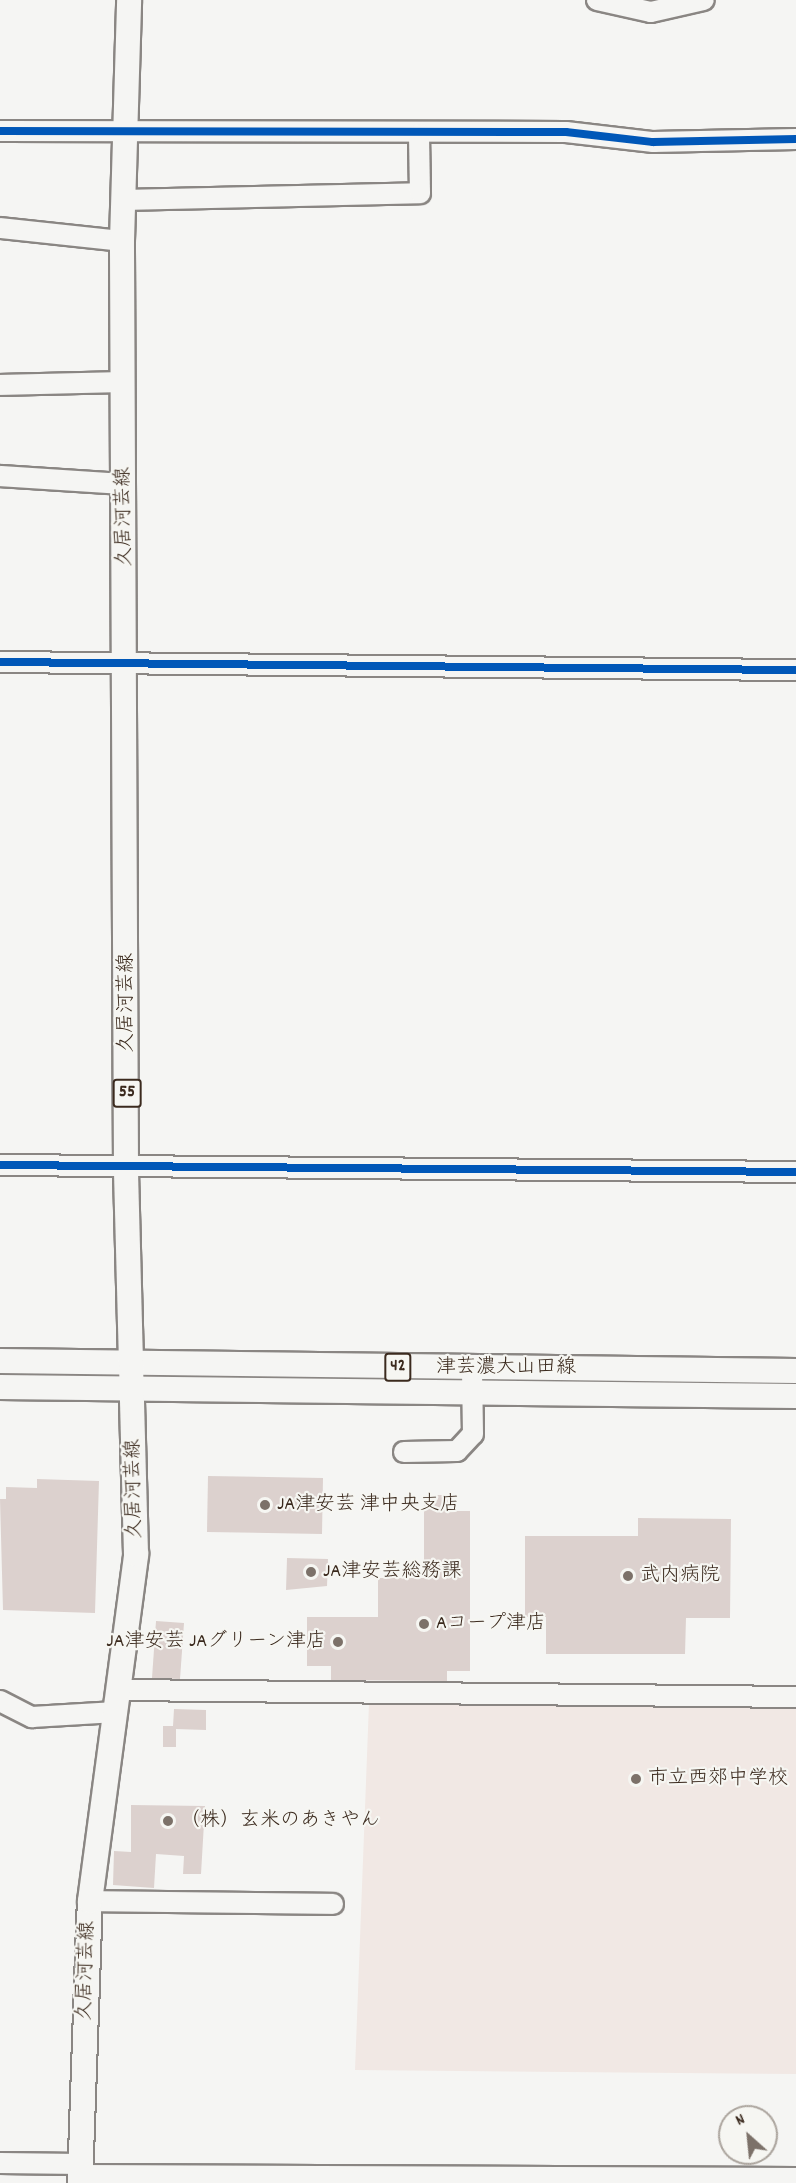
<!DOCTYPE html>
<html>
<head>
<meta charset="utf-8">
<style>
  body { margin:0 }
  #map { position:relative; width:796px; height:2183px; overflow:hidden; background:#f5f5f3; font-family:Dekko,"Klee One",sans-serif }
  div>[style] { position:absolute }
  .built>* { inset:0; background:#f1e8e4 }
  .building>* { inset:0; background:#dcd1ce }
  .roads { filter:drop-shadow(2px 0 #8a8683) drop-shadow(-2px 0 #8a8683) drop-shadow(0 2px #8a8683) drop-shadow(0 -2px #8a8683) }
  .minor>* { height:20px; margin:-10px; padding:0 10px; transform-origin:10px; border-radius:10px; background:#f5f5f3 }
  .major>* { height:24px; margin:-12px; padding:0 12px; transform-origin:12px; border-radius:12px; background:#f5f5f3 }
  .cycleway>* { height:8px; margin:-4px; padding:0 4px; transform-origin:4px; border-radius:4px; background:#0057b8 }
  .dots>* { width:16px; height:16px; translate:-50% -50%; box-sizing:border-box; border:3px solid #f6f6f2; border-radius:50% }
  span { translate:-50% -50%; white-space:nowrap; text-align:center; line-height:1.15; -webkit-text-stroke:4.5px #f6f6f2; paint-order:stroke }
  .shield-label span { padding:2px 4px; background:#f6f6f2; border:2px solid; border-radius:4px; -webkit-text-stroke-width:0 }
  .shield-label { font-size:18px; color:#3b2a1e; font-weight:700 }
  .street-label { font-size:20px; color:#3b2a1e }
  .poi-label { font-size:20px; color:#3b2a1e }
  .left { translate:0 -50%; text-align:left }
  .right { translate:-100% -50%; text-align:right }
  .north { position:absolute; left:718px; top:2105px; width:60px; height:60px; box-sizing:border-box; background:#f6f6f2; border:2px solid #aba49d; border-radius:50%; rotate:333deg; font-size:16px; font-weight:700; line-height:24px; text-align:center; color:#3b2a1e }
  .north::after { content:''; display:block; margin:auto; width:21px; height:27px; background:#7c7169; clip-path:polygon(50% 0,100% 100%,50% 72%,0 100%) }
</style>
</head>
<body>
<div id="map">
  <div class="built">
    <div style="clip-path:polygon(369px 1703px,796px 1706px,796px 2074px,355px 2070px)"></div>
  </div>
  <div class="building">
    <div style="clip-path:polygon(208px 1476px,323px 1478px,322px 1534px,207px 1532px)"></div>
    <div style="clip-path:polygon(37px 1479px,99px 1481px,95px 1613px,3px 1610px,0 1499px,6px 1499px,6px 1487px,37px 1488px)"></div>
    <div style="clip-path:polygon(424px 1495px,454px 1495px,454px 1511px,470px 1511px,470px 1671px,447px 1671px,447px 1681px,331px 1680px,331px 1666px,307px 1666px,307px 1617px,378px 1617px,378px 1578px,424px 1578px)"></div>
    <div style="clip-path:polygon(638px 1518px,731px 1519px,730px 1618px,686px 1618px,685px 1654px,546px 1654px,546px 1617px,525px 1617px,525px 1536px,638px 1536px)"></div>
    <div style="clip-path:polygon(287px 1558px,328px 1559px,327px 1586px,286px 1590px)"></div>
    <div style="clip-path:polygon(156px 1621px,184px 1623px,180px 1679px,152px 1678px)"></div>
    <div style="clip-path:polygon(174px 1709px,206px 1710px,206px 1730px,176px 1729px,176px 1747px,163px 1747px,163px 1726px,173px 1726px)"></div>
    <div style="clip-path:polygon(131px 1805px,205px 1806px,201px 1874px,183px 1874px,184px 1856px,156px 1854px,154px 1888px,113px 1885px,114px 1851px,131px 1852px)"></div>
  </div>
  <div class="roads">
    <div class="minor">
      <div style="left:597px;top:0;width:55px;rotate:12.5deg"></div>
      <div style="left:651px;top:12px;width:54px;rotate:-12.8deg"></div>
      <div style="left:0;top:131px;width:566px;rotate:0.1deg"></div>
      <div style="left:566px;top:132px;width:88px;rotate:6.6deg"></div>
      <div style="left:653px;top:142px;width:143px;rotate:-1.2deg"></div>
      <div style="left:122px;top:200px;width:298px;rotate:-1.3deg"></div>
      <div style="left:420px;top:193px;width:59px;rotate:-91deg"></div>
      <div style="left:0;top:228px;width:123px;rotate:6.1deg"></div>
      <div style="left:0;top:385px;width:124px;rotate:-1.4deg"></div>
      <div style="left:0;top:476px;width:125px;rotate:3.7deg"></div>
      <div style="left:0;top:662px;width:796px;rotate:0.58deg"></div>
      <div style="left:0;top:1165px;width:796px;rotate:0.5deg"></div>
      <div style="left:404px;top:1452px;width:53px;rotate:-1.1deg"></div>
      <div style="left:457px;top:1451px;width:23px;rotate:-47deg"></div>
      <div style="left:473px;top:1434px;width:66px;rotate:-90.9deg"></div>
      <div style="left:121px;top:1690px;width:675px;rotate:0.59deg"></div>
      <div style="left:0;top:1701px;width:36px;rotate:27deg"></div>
      <div style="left:32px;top:1717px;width:84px;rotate:-3.4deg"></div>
      <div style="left:90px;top:1901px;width:243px;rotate:0.7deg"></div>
      <div style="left:0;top:2163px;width:81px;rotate:0.7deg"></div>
      <div style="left:80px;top:2175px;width:716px;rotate:0.24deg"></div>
    </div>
    <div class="major">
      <div style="left:0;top:1361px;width:796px;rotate:0.72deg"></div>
      <div style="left:0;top:1387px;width:796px;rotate:0.65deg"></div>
      <div style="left:80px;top:2183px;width:282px;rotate:-88deg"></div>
      <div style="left:90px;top:1901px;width:350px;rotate:-82.4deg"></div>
      <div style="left:136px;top:1554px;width:387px;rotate:-91.5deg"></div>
      <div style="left:126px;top:1167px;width:926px;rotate:-90.25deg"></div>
      <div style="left:122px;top:241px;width:241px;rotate:-88.3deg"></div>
    </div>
  </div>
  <div class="cycleway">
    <div style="left:0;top:131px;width:566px;rotate:0.1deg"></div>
    <div style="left:566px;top:132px;width:88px;rotate:6.6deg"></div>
    <div style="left:653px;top:142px;width:143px;rotate:-1.2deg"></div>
    <div style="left:0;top:662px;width:796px;rotate:0.58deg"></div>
    <div style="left:0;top:1165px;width:796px;rotate:0.5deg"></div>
  </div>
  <div class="dots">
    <div style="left:265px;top:1505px;background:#7c7169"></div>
    <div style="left:311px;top:1572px;background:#7c7169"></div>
    <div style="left:628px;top:1576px;background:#7c7169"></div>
    <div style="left:424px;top:1624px;background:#7c7169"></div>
    <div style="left:338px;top:1642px;background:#7c7169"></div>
    <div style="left:636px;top:1779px;background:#7c7169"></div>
    <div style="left:168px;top:1821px;background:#7c7169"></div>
  </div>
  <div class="shield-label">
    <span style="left:127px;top:1093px">55</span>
    <span style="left:398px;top:1367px">42</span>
  </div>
  <div class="street-label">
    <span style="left:125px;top:517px;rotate:-91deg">久居河芸線</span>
    <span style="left:127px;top:1003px;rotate:-90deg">久居河芸線</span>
    <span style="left:506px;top:1368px">津芸濃大山田線</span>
    <span style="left:135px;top:1489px;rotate:-91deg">久居河芸線</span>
    <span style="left:87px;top:1971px;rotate:-88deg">久居河芸線</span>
  </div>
  <div class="poi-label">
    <span class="left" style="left:277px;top:1505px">JA津安芸 津中央支店</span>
    <span class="left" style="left:323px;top:1572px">JA津安芸総務課</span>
    <span class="left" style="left:640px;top:1576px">武内病院</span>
    <span class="left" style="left:436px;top:1624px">Aコープ津店</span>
    <span class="right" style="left:326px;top:1642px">JA津安芸 JAグリーン津店</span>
    <span class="left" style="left:648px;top:1779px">市立西郊中学校</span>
    <span class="left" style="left:180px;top:1821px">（株）玄米のあきやん</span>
  </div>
  <div class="north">N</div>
</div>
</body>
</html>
